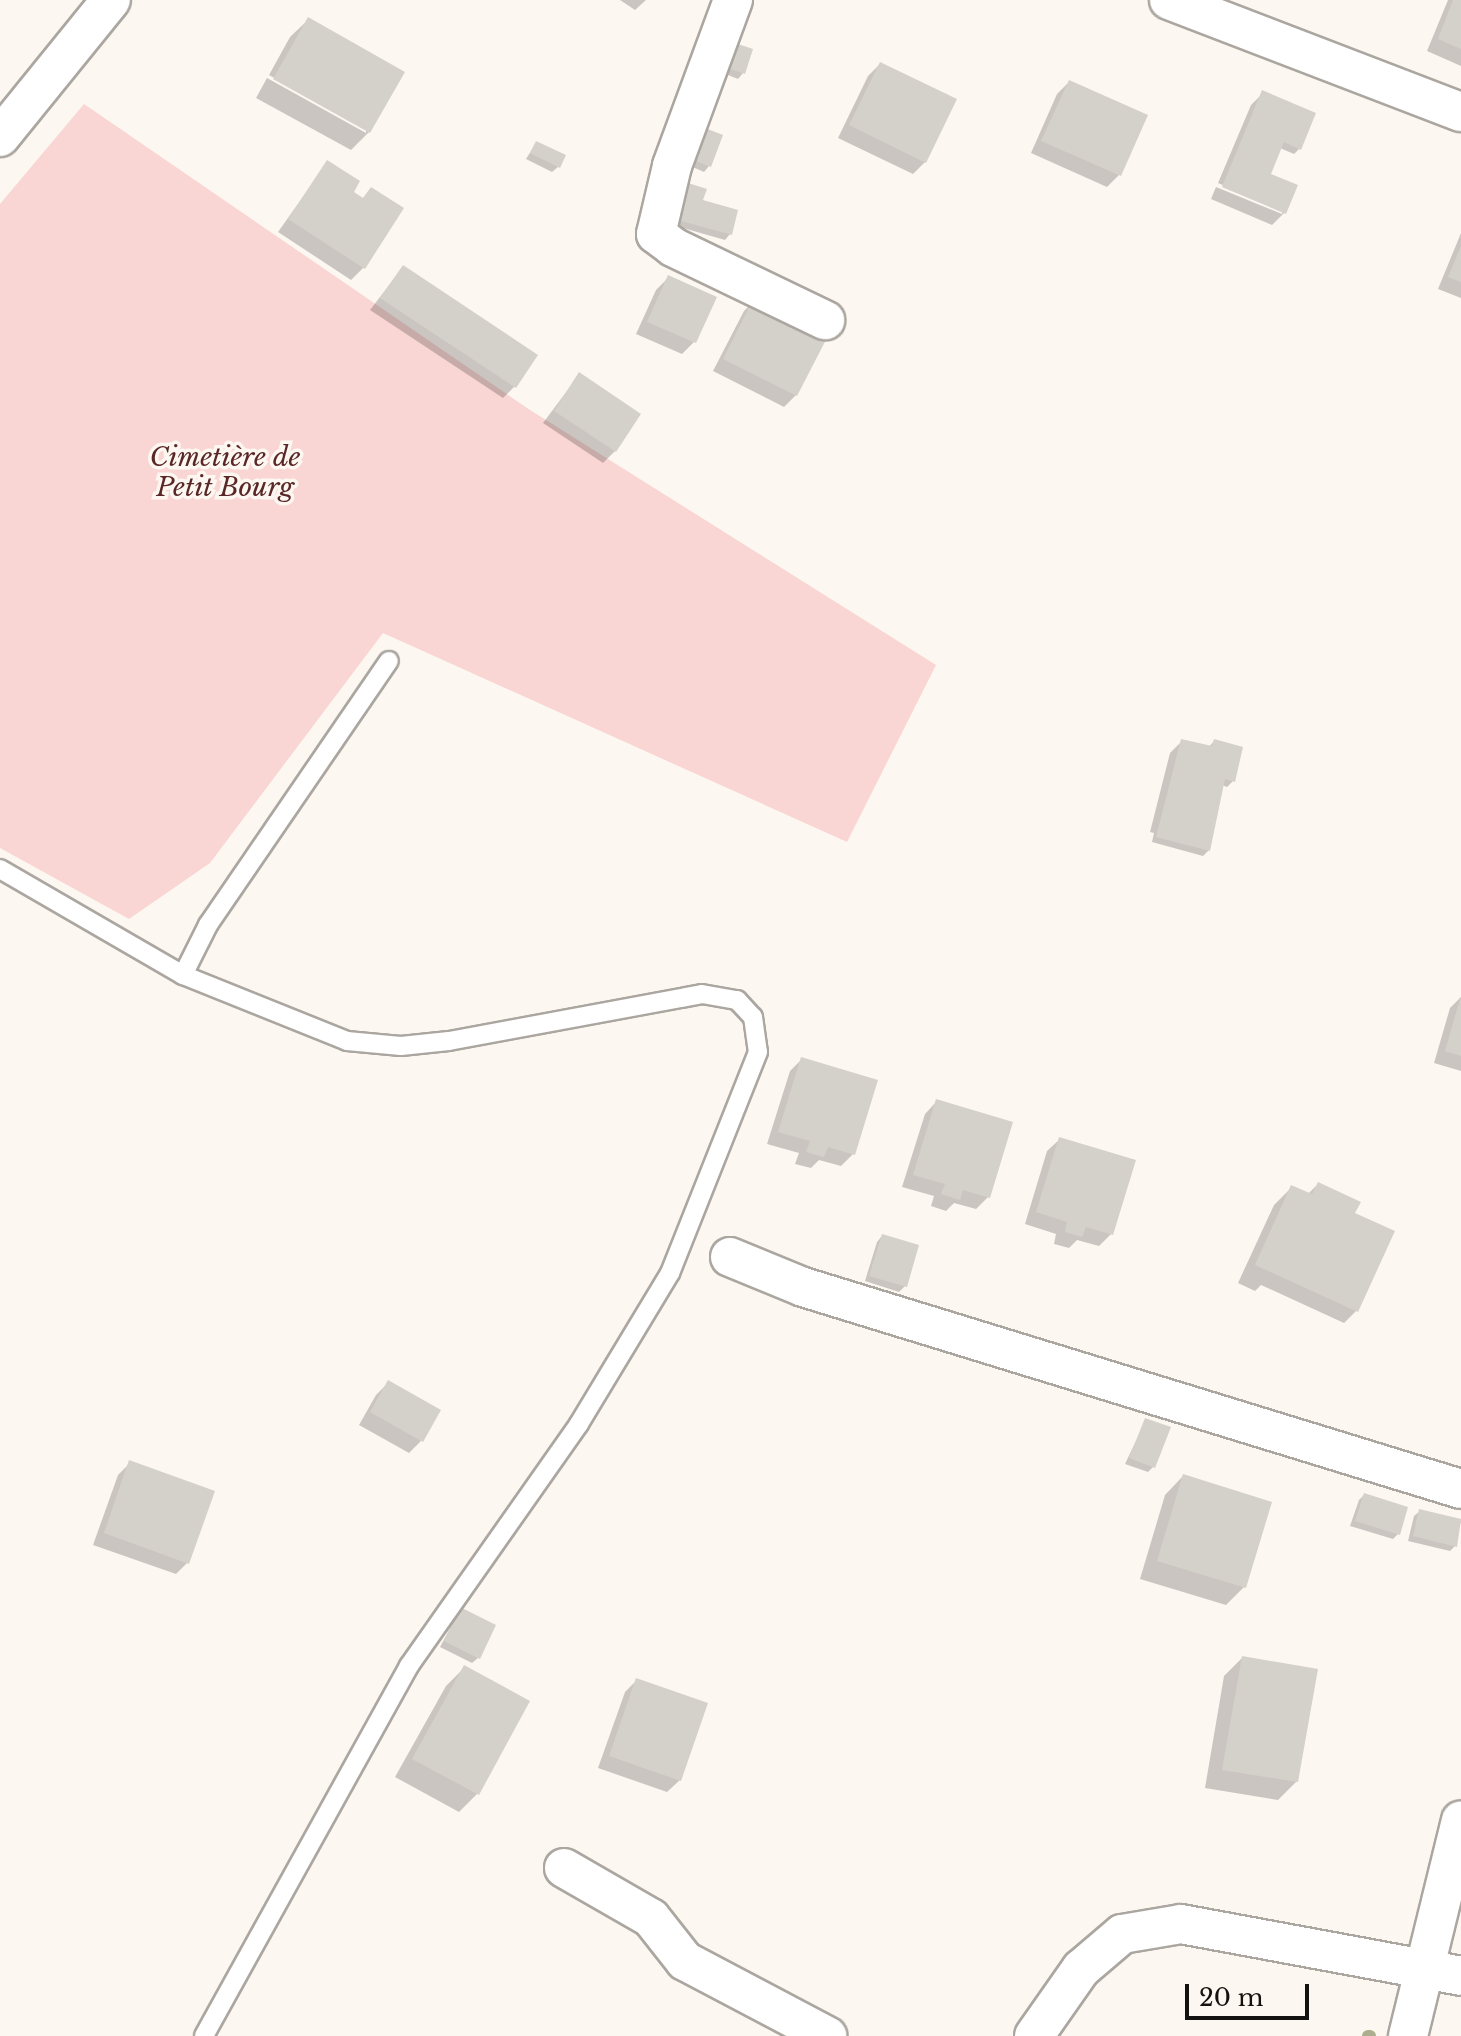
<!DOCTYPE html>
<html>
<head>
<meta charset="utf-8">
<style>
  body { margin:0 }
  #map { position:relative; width:1461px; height:2036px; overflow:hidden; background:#fdf7f1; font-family:"Libre Baskerville",serif }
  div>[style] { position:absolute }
  .green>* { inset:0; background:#f9d6d4 }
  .shadow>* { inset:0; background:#0003 }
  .stream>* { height:12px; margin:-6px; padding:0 6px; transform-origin:6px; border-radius:6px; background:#acae8d }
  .building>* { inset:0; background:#d4d1ca }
  .roads { filter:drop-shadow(2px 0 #aba6a0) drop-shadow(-2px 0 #aba6a0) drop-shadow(0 2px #aba6a0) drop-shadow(0 -2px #aba6a0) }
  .service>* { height:18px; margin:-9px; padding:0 9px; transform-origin:9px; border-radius:9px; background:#fff }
  .minor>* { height:38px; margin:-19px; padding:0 19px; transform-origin:19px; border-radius:19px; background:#fff }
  span { translate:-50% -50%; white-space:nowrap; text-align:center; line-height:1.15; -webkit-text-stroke:7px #fdf7f1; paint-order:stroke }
  .park-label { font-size:26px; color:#5a2727; font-style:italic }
  .scale { position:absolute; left:1185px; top:1984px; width:124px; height:36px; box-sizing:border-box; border:4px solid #141210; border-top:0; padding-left:10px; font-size:24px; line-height:28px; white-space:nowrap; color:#141210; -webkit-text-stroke:6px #fdf7f1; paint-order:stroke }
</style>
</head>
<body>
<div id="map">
  <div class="green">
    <div style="clip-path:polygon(84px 104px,530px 410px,936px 665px,847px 842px,383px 633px,210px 863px,129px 919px,0 848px,0 204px)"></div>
  </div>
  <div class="shadow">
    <div style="clip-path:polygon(620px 0,646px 0,635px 10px)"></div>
    <div style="clip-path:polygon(1448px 0,1461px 0,1461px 66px,1427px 51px)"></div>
    <div style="clip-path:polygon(309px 19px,369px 132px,351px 150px,256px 98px,267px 78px,366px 133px,366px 128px,269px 75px,290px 37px)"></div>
    <div style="clip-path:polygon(730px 51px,743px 73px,738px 79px,723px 73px)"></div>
    <div style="clip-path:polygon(880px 64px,925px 162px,913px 174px,838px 138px,868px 76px)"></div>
    <div style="clip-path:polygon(1069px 82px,1119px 175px,1107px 187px,1031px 153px,1057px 94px)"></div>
    <div style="clip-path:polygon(1263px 93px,1299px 149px,1294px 154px,1280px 148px,1268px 175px,1284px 213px,1272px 225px,1211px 199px,1216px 187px,1282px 214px,1282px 210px,1218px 183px,1251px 105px)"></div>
    <div style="clip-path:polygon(700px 136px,709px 166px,704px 172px,688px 165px)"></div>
    <div style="clip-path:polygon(536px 143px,558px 167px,552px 172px,526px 159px)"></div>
    <div style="clip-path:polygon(327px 163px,351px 192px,362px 199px,371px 190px,401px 209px,363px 268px,351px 280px,278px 232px)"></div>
    <div style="clip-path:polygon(701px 202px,730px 234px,725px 240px,669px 224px)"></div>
    <div style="clip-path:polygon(1461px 233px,1461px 298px,1438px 289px)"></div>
    <div style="clip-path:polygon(403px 267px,515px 386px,503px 398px,370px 310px)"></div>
    <div style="clip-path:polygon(668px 278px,714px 298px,694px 342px,682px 354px,636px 334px,656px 290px)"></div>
    <div style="clip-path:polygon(756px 299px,796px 395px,784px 407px,713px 371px,744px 311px)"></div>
    <div style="clip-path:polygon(579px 375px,615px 451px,603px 463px,543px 423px)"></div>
    <div style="clip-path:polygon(1182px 741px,1208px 748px,1214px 741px,1241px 748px,1233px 781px,1227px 787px,1222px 785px,1209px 850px,1203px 856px,1152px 842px,1154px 833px,1150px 832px,1170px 753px)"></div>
    <div style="clip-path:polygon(1461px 997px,1461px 1071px,1434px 1063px,1450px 1008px)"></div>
    <div style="clip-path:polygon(802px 1059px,853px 1154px,841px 1166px,819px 1160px,811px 1168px,795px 1164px,799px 1153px,767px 1144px,790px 1071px)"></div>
    <div style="clip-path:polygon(937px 1101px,988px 1197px,976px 1209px,954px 1203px,946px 1211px,931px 1206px,934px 1196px,902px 1187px,925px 1114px)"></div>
    <div style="clip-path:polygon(1060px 1139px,1111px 1234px,1099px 1246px,1077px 1240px,1069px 1248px,1054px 1244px,1056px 1234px,1025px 1224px,1047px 1151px)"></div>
    <div style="clip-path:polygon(1318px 1184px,1356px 1311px,1344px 1323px,1261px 1285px,1255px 1291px,1238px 1283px,1274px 1205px,1292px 1187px,1308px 1194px)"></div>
    <div style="clip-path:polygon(882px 1236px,905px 1286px,899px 1292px,865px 1281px,877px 1242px)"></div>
    <div style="clip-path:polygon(388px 1383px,421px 1441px,409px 1453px,359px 1425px,376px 1395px)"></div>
    <div style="clip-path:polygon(1146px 1420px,1153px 1467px,1148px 1472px,1125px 1464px)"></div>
    <div style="clip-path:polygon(130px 1463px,188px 1562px,176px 1574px,93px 1545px,118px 1475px)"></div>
    <div style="clip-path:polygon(1183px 1476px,1244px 1587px,1226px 1605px,1140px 1579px,1165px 1495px)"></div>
    <div style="clip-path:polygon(1364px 1495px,1398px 1534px,1393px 1539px,1350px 1526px,1359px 1500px)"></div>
    <div style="clip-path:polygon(1420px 1511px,1461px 1521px,1455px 1546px,1450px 1551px,1408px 1541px,1414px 1516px)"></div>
    <div style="clip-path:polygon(460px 1610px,478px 1658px,472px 1663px,440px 1647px)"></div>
    <div style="clip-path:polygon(1242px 1658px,1297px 1781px,1278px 1800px,1205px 1788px,1224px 1676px)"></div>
    <div style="clip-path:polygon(464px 1668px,477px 1794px,459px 1812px,395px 1777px,446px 1686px)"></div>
    <div style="clip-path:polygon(637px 1680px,680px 1780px,667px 1792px,598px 1768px,625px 1692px)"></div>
  </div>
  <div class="stream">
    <div style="left:1368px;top:2036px;width:2px"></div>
  </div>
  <div class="building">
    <div style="clip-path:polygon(1453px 0,1461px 0,1461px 49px,1438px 39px)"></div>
    <div style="clip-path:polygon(308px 17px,405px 72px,370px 133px,273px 79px)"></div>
    <div style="clip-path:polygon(735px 43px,753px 49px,745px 74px,727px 68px)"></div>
    <div style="clip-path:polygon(880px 62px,957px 99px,926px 163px,849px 125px)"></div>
    <div style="clip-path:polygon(1069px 80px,1148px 115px,1121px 176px,1041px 141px)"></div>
    <div style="clip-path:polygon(1262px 90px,1316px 113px,1301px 150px,1284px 142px,1271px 174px,1298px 185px,1286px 214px,1222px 187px)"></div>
    <div style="clip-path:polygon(705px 128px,723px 135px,711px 167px,693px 160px)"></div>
    <div style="clip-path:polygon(536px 141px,566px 155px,560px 168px,530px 153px)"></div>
    <div style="clip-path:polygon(327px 160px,360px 181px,354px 192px,363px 198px,371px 187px,404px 208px,365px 269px,288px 219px)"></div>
    <div style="clip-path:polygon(685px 182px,707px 189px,703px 200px,738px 210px,732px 235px,674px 219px)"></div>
    <div style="clip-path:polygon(1461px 246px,1461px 282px,1448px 277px)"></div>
    <div style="clip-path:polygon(403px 265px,538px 355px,516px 388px,380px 298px)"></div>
    <div style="clip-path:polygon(668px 275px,717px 297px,696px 343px,647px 322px)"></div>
    <div style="clip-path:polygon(755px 296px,829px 334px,797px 396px,723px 359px)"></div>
    <div style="clip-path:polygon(579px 372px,641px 414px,616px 452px,554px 411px)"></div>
    <div style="clip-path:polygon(1181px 739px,1212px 746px,1214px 739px,1243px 747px,1235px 782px,1225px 779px,1210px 851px,1156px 837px)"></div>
    <div style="clip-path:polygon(1460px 999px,1461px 999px,1461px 1056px,1445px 1051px)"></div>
    <div style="clip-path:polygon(801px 1057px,878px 1080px,855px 1155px,828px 1147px,824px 1157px,806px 1152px,810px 1141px,778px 1132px)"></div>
    <div style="clip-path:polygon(936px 1099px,1013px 1122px,990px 1198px,963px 1190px,960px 1200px,941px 1194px,945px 1184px,913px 1175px)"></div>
    <div style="clip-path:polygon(1059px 1137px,1136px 1160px,1113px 1235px,1086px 1227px,1082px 1237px,1065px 1232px,1067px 1222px,1036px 1212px)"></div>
    <div style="clip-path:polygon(1318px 1182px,1361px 1202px,1355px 1213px,1395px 1231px,1358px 1312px,1255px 1265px,1291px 1185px,1312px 1194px)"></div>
    <div style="clip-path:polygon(882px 1234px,919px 1245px,907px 1287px,869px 1276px)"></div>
    <div style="clip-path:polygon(388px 1380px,441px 1410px,423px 1442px,370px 1412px)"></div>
    <div style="clip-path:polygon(1145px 1418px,1171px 1427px,1155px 1468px,1129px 1458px)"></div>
    <div style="clip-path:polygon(129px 1460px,215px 1491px,189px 1564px,104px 1533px)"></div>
    <div style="clip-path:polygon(1183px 1474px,1272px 1502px,1246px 1588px,1157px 1561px)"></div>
    <div style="clip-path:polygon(1364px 1493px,1408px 1507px,1400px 1535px,1355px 1521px)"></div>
    <div style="clip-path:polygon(1419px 1509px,1461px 1519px,1457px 1547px,1413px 1536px)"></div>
    <div style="clip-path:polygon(460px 1607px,496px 1625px,480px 1659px,444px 1641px)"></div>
    <div style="clip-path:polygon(1242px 1656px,1318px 1669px,1298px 1782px,1222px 1770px)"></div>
    <div style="clip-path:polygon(464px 1665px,530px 1701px,479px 1795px,412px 1759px)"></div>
    <div style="clip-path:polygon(636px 1678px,708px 1703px,681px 1781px,609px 1756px)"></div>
  </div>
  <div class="roads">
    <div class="service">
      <div style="left:0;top:869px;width:211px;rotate:30.1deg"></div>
      <div style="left:183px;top:975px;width:177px;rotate:21.9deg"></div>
      <div style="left:347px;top:1041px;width:54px;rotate:5.3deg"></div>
      <div style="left:401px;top:1046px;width:48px;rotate:-5.9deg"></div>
      <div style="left:449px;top:1041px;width:257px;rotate:-10.5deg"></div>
      <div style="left:702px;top:994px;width:36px;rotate:10deg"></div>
      <div style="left:737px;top:1000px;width:23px;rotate:47deg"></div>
      <div style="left:753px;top:1017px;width:35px;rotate:82deg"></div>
      <div style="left:758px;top:1052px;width:238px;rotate:111.7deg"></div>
      <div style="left:670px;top:1273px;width:176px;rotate:121.1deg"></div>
      <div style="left:579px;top:1424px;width:296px;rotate:125.1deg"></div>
      <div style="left:409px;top:1666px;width:423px;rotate:119deg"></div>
      <div style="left:183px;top:975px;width:56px;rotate:-63.4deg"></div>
      <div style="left:208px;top:925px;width:320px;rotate:-55.6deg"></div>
    </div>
    <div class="minor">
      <div style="left:733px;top:0;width:177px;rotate:110.2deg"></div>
      <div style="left:672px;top:166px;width:70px;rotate:103.2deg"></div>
      <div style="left:656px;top:234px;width:21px;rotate:37deg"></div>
      <div style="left:673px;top:247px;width:169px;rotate:25.7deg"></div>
      <div style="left:1169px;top:0;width:313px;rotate:21deg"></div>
      <div style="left:0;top:137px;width:176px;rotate:-51deg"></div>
      <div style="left:730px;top:1257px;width:79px;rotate:22.3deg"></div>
      <div style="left:803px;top:1287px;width:688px;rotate:17.07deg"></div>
      <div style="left:564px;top:1868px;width:100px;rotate:29.9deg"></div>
      <div style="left:651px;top:1918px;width:55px;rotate:51.7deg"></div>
      <div style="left:685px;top:1961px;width:161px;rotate:27.8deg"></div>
      <div style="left:1034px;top:2036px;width:82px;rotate:-55deg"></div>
      <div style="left:1081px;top:1969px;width:54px;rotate:-40.5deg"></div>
      <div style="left:1122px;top:1934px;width:60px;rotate:-9.6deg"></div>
      <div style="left:1181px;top:1924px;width:285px;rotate:10.5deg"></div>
      <div style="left:1408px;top:2036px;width:222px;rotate:-76.2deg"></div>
    </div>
  </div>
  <div class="park-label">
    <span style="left:225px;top:473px">Cimetière de<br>Petit Bourg</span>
  </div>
  <div class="scale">20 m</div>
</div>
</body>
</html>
